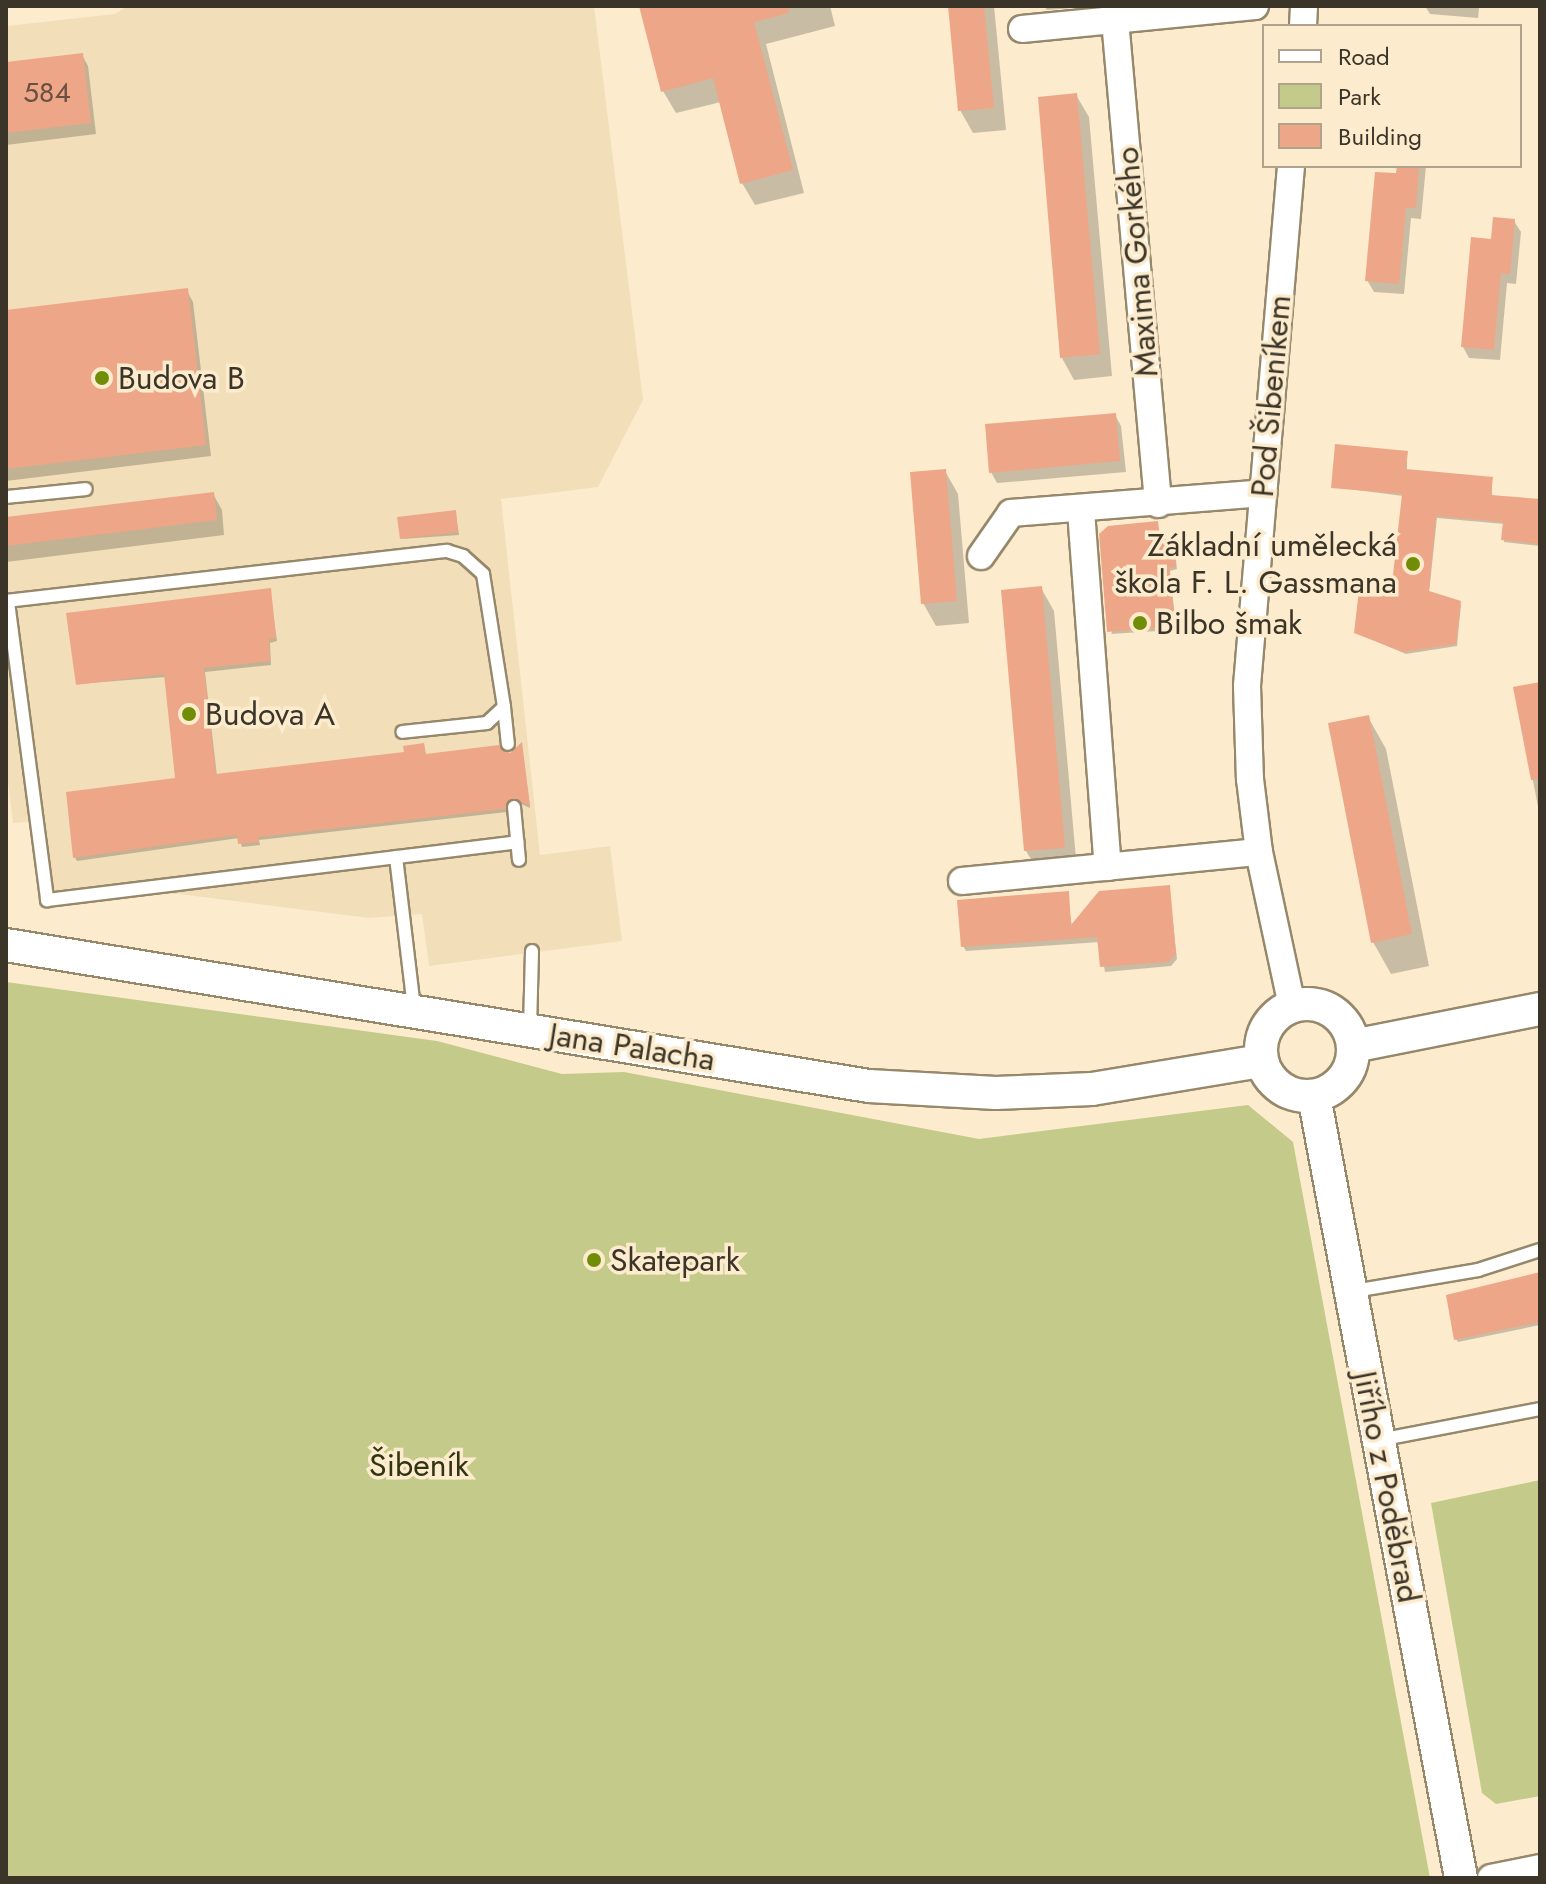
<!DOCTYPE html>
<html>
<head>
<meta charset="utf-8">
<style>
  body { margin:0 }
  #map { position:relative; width:1546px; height:1884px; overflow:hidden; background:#fceccd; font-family:Jost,sans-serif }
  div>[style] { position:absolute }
  .built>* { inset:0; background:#f2dfb9 }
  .green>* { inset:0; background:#c4ca89 }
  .shadow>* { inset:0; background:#0003 }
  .building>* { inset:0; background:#eea688 }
  .roads { filter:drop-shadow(2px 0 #96886b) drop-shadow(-2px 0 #96886b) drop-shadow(0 2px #96886b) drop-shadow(0 -2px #96886b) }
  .service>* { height:12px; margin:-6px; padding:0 6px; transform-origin:6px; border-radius:6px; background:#fff }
  .minor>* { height:26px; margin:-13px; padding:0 13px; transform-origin:13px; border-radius:13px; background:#fff }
  .tertiary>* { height:32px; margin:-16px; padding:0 16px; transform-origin:16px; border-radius:16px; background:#fff }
  .tertiary>.ring { margin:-16px; padding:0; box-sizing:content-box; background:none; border:32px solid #fff; border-radius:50% }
  .dots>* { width:22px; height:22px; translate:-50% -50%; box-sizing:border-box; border:4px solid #fceccd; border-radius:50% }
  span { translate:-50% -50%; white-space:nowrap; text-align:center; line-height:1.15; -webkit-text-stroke:7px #fceccd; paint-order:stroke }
  .number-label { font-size:28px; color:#685141 }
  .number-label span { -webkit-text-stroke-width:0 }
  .street-label { font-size:32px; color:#3b3529 }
  .poi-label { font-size:32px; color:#3b3529 }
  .left { translate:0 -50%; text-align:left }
  .right { translate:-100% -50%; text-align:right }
  .park-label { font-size:32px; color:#313413 }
  .frame { position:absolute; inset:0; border:8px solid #3b3529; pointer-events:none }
  .legend { position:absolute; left:1262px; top:24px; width:260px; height:144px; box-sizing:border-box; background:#fceccd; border:2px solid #afa38b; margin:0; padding:10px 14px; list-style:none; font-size:24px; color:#3b3529 }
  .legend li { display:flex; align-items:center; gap:16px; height:40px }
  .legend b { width:40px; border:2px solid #afa38b }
</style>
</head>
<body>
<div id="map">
  <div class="built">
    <div style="clip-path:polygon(129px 6px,594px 6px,643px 400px,598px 487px,501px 499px,540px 855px,610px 846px,622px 941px,429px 966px,422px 914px,369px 918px,179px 894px,57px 891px,49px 885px,41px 820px,13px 823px,6px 765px,6px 26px,114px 14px)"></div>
  </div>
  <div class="green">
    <div style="clip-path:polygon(6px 982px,437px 1041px,562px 1074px,624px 1072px,979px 1139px,1248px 1105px,1293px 1142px,1430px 1878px,6px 1878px)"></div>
    <div style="clip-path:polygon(1540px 1480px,1540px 1796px,1496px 1804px,1482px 1793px,1431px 1503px)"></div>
  </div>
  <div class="shadow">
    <div style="clip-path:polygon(641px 6px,830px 6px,835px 26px,766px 44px,804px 193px,755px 205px,742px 183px,721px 102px,676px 113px,663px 91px)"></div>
    <div style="clip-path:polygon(950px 6px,994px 6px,1006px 130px,973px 133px,960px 110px)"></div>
    <div style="clip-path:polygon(1044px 6px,1095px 6px,1047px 10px)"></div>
    <div style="clip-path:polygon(1425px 6px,1503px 6px,1479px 8px,1478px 18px,1430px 14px)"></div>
    <div style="clip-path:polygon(82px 55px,88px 66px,96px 134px,6px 145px,6px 64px)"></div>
    <div style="clip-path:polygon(1076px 95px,1089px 117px,1112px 376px,1074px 380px,1062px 358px)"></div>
    <div style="clip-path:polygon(1399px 166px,1426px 166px,1421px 219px,1411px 218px,1404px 294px,1374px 292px,1367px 280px)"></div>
    <div style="clip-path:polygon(1514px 221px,1521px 232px,1516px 284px,1507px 283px,1500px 360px,1469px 358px,1463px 347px,1493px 241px)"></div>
    <div style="clip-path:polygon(187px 291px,193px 302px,211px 456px,6px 481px,6px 312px)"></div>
    <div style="clip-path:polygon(1115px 415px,1121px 426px,1126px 472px,997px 483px,991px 472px)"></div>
    <div style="clip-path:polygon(1407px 452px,1407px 471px,1492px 478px,1492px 497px,1540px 501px,1540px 546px,1504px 542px,1504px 524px,1437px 518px,1429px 593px,1461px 605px,1457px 646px,1406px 654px,1356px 633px,1394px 586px,1403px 496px,1333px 487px)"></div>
    <div style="clip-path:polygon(945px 471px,958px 494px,969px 623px,936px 626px,923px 603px)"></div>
    <div style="clip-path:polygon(213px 494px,222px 510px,224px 535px,6px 562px,6px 519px)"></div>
    <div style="clip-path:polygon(456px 514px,459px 535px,402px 539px)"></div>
    <div style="clip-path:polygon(1160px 540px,1174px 542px,1177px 569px,1170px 571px,1175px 617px,1158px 631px,1111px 634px)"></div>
    <div style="clip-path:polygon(1041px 588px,1054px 611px,1077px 870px,1039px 873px,1026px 851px)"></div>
    <div style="clip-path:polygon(270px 590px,277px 641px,270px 643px,271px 665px,205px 672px,217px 776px,406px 753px,423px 745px,426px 756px,510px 755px,522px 745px,530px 808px,515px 801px,507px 812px,259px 840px,260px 845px,242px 847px,239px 838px,77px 861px,75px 858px,177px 780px,166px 677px,78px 684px)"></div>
    <div style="clip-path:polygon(1540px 684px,1540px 817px,1515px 689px)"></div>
    <div style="clip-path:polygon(1368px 717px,1386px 749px,1429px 966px,1391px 974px,1373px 942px)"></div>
    <div style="clip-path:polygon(1169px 887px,1177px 959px,1171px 966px,1105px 972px,1100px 942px,966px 951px,963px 946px,1067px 893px,1072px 927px)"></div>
    <div style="clip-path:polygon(1540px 1275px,1540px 1325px,1458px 1342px,1456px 1339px)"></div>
  </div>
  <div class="building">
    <div style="clip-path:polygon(639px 6px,788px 6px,789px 13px,754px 22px,793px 170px,740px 184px,713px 78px,661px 92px)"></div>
    <div style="clip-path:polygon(948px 6px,984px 6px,994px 108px,958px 111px)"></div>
    <div style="clip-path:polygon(83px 53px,91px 123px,6px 133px,6px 62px)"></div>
    <div style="clip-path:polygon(1077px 93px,1100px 354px,1060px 358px,1038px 97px)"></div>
    <div style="clip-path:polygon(1397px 166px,1419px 166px,1416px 208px,1406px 208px,1399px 284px,1365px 281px,1375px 172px,1396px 173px)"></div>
    <div style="clip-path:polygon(1493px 217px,1515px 219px,1510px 274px,1501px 273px,1494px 350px,1461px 347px,1471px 237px,1491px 239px)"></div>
    <div style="clip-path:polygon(188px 288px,206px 445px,6px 469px,6px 310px)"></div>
    <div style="clip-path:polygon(1116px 413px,1120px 461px,989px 473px,985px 424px)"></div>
    <div style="clip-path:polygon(1335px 444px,1408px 451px,1406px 469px,1493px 477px,1491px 495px,1540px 499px,1540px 544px,1501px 540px,1503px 522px,1436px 516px,1429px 591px,1461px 601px,1456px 644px,1403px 652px,1354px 633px,1359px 590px,1392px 584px,1402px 494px,1331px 488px)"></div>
    <div style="clip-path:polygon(946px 469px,957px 601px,921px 604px,910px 472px)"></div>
    <div style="clip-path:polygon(214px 492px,217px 520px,6px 546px,6px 517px)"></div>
    <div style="clip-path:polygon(456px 510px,458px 532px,400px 539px,397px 517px)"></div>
    <div style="clip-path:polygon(1158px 521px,1160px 538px,1174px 537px,1176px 567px,1169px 568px,1174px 614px,1156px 628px,1107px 632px,1099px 534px,1108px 526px)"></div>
    <div style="clip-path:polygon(1042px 586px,1065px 848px,1024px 851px,1001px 590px)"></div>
    <div style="clip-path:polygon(271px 588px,276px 638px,269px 639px,270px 661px,204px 668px,216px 774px,404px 752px,403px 746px,424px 743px,426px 754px,499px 745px,510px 753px,522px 742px,530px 806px,512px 798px,505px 809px,258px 837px,259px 842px,238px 844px,237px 835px,73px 858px,66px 792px,175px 778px,164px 674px,76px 685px,66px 613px)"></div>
    <div style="clip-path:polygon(1540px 682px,1540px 779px,1531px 780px,1513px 687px)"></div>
    <div style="clip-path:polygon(1369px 715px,1412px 934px,1371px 943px,1328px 723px)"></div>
    <div style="clip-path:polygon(1170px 885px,1176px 954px,1168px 962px,1100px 967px,1097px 937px,961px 947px,957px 900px,1069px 891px,1071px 925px,1099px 891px)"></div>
    <div style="clip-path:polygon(1540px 1272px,1540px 1322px,1454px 1340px,1446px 1295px)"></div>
  </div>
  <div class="roads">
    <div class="service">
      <div style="left:6px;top:497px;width:80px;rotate:-5.7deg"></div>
      <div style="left:6px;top:601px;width:444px;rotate:-6.5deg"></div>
      <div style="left:447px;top:551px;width:17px;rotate:17deg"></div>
      <div style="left:463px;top:556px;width:27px;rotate:42deg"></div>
      <div style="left:483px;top:574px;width:135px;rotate:81deg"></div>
      <div style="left:504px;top:707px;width:23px;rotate:137deg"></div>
      <div style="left:487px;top:723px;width:85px;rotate:174deg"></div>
      <div style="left:8px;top:602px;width:301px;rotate:82.5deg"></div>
      <div style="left:47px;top:900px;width:474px;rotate:-7deg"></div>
      <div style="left:504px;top:707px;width:37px;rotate:84deg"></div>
      <div style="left:514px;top:807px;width:53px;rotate:84.6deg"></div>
      <div style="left:396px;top:857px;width:152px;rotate:83.2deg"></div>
      <div style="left:530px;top:1028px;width:77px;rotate:-88.5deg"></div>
      <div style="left:1354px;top:1291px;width:126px;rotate:-9.6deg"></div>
      <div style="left:1478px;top:1270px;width:65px;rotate:-17.9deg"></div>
      <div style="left:1379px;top:1440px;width:164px;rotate:-10.9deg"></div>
    </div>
    <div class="minor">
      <div style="left:1115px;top:20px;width:486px;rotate:84.9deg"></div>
      <div style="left:1303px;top:26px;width:20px;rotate:-87deg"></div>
      <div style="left:1022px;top:29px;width:234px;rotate:-5.6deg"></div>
      <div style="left:1291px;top:166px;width:522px;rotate:94.84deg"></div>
      <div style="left:1247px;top:686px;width:93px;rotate:88.2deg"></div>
      <div style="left:1250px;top:779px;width:74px;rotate:83deg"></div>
      <div style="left:1259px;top:852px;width:157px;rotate:77.9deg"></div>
      <div style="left:1081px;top:511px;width:357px;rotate:85.7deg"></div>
      <div style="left:981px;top:556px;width:52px;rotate:-55.1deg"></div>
      <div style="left:1011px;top:513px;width:253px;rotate:-4.5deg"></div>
      <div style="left:962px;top:881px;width:298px;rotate:-5.6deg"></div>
      <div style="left:1491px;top:1878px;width:50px;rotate:-11.5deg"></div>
    </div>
    <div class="tertiary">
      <div style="left:6px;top:945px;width:874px;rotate:9.28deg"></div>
      <div style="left:869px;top:1086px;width:127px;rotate:3.2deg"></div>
      <div style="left:996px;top:1093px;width:96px;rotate:-2.4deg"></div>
      <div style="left:1092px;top:1089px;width:171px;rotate:-9.4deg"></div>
      <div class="ring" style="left:1261px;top:1004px;width:60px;height:60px"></div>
      <div style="left:1353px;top:1046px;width:191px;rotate:-11.2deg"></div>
      <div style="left:1314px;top:1096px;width:796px;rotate:79.35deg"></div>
    </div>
  </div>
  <div class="dots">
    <div style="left:102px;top:378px;background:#718d07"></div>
    <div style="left:1413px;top:564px;background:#718d07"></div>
    <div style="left:1140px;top:623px;background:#718d07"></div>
    <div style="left:189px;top:714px;background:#718d07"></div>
    <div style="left:594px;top:1260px;background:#718d07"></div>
  </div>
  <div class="number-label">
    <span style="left:47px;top:93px">584</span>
  </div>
  <div class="street-label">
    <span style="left:1137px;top:262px;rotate:-95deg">Maxima Gorkého</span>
    <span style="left:1271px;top:396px;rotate:-85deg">Pod Šibeníkem</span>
    <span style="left:632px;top:1047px;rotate:9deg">Jana Palacha</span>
    <span style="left:1387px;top:1487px;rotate:79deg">Jiřího z Poděbrad</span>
  </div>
  <div class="poi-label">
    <span class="left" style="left:118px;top:378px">Budova B</span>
    <span class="right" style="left:1397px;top:564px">Základní umělecká<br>škola F. L. Gassmana</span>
    <span class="left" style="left:1156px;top:623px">Bilbo šmak</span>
    <span class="left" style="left:205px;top:714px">Budova A</span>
    <span class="left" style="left:610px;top:1260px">Skatepark</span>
  </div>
  <div class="park-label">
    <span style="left:419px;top:1465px">Šibeník</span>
  </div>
  <div class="frame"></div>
  <ul class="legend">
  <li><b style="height:10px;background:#fff"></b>Road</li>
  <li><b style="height:22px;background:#c4ca89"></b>Park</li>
  <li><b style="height:22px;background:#eea688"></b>Building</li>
  </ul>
</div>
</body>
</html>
